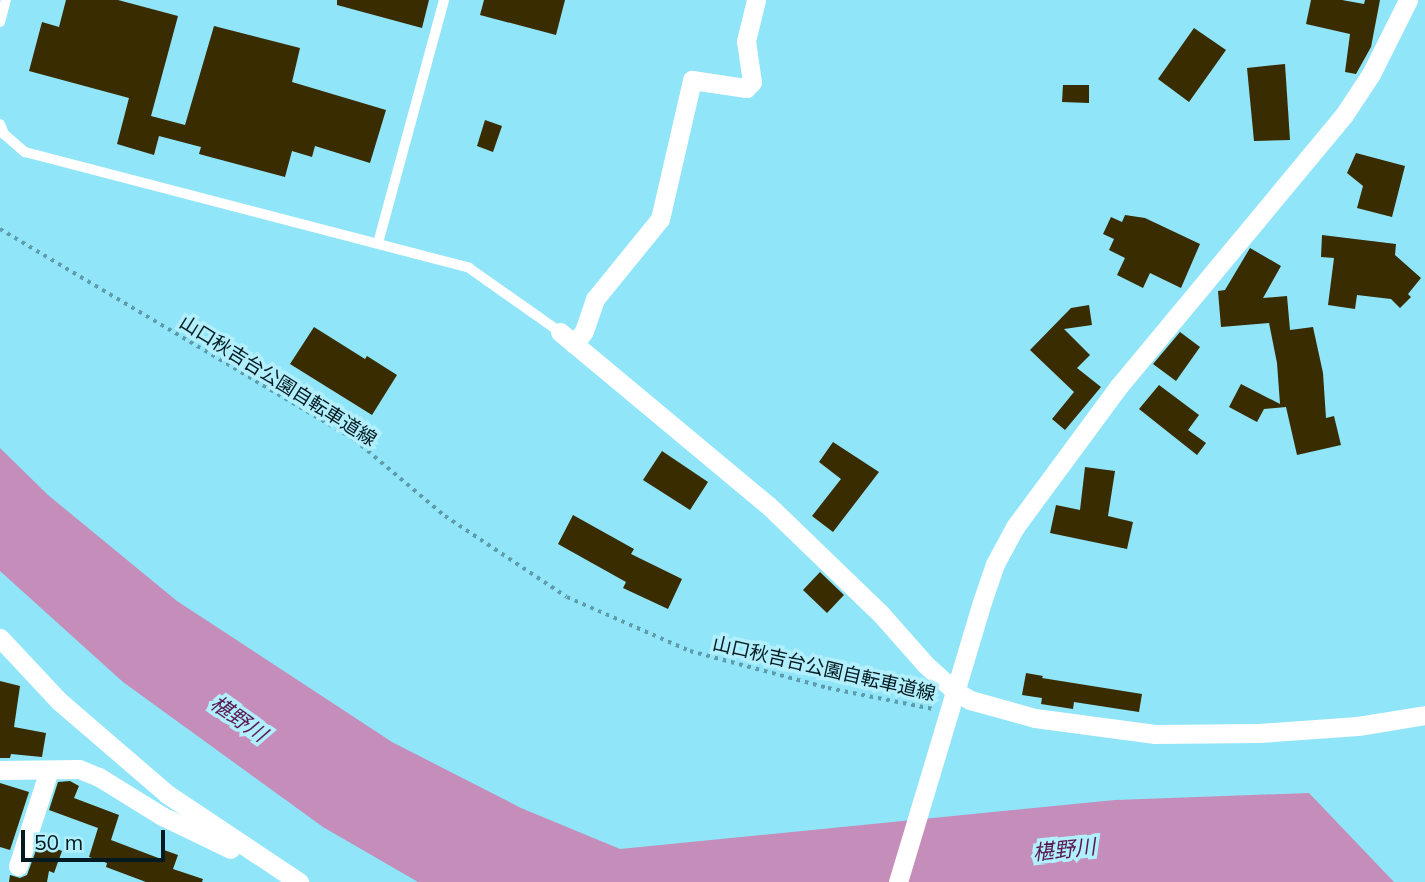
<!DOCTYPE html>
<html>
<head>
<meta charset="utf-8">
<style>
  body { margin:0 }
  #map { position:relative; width:1425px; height:882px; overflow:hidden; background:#91e5f8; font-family:Mulish,"Noto Sans JP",sans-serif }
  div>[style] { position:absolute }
  .water>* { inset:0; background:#c48dba }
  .building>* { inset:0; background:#382c00 }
  .path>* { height:3.5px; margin-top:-1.75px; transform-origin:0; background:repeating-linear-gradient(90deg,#5e9cab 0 3.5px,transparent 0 8.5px) }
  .lane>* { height:10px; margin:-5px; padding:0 5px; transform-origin:5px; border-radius:5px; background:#fff }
  .street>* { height:19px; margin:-9.5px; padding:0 9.5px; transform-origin:9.5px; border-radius:9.5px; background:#fff }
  span { translate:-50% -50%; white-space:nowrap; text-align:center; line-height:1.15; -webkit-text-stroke:7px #b2effd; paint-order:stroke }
  .street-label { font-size:19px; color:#031a20 }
  .water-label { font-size:21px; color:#5a1851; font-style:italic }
  .scale { position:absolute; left:21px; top:830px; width:144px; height:32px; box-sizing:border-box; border:4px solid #031a20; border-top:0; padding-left:9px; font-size:21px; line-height:24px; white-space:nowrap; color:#031a20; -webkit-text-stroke:5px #b2effd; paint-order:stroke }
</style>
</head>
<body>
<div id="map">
  <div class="water">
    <div style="clip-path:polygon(0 448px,48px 495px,177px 601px,392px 742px,521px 808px,620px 849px,1115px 800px,1309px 793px,1394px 882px,418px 882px,323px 827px,123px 682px,0 571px)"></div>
  </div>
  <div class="building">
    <div style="clip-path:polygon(66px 0,118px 0,178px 16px,151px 116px,185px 125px,214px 26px,300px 48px,292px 82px,386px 110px,370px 163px,315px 146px,312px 157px,292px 151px,285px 177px,199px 154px,201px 147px,159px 136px,154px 155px,117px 144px,129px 98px,29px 71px,42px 22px,59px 27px)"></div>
    <div style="clip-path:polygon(337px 0,429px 0,422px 28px,337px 5px)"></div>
    <div style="clip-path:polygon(484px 0,565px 0,556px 35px,480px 15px)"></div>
    <div style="clip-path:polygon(1311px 0,1342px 0,1364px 4px,1365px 0,1380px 0,1371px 47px,1356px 74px,1345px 72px,1350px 34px,1306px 24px)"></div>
    <div style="clip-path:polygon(1194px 28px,1226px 50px,1189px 102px,1158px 79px)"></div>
    <div style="clip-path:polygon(1285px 64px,1290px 140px,1254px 141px,1247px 68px)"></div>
    <div style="clip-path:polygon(1063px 85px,1089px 85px,1089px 103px,1062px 102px)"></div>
    <div style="clip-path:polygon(485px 120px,502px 126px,493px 152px,477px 146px)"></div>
    <div style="clip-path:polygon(1356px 153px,1405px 166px,1392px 217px,1357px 208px,1363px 186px,1347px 173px)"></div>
    <div style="clip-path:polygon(1125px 215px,1145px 218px,1200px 244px,1181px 288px,1150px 273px,1143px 288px,1117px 275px,1125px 258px,1109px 250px,1114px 239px,1103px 234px,1111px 217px,1122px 222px)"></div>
    <div style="clip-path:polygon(1322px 235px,1396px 244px,1395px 255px,1421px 278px,1408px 294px,1411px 297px,1400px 308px,1391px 299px,1357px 295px,1355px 309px,1328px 305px,1334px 258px,1321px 257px)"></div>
    <div style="clip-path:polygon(1250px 248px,1281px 266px,1263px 298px,1287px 296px,1290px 330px,1313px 327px,1323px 373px,1326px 418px,1334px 416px,1341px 445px,1297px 455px,1286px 407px,1264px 409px,1257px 422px,1229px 407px,1241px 384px,1280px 404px,1277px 363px,1269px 323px,1221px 327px,1218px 291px,1225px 290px)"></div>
    <div style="clip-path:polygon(1089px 305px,1092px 325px,1064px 329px,1090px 355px,1077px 368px,1101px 387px,1065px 430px,1052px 419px,1074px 392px,1030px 350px,1071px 308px)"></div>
    <div style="clip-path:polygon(314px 327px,365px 359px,367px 356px,397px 375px,372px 415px,290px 364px)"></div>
    <div style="clip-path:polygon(1180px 332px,1200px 347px,1176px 381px,1153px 364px)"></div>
    <div style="clip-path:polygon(1159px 385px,1199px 415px,1188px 430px,1206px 443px,1197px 455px,1139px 409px)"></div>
    <div style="clip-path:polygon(833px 442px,879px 472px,833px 532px,812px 516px,841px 479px,819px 462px)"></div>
    <div style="clip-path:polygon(662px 451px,708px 482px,690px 510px,643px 480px)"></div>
    <div style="clip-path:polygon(1085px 467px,1115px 471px,1108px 516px,1133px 522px,1127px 549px,1050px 533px,1056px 505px,1080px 510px)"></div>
    <div style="clip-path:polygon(573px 515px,634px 549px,631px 554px,682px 579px,668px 609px,623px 588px,626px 582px,558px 544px)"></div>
    <div style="clip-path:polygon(820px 572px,844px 595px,827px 613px,803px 590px)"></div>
    <div style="clip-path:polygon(1026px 673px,1043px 676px,1042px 678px,1142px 694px,1139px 712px,1074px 702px,1073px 709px,1041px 704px,1042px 698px,1022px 695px)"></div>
    <div style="clip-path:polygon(0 681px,20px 686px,14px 727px,46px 733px,42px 757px,11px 754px,10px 758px,0 758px)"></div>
    <div style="clip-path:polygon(70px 781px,79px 786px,74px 798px,119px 815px,111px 840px,161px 859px,164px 850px,178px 855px,173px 869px,203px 879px,202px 882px,146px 882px,106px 867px,107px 863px,89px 857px,98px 828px,49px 810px,58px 782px)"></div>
    <div style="clip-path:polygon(0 783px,29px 792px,10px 850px,0 847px)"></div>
    <div style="clip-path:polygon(39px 842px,62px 851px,54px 873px,49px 871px,47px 882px,9px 882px,10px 875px,20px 878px,27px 875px)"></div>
  </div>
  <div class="path">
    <div style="left:0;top:229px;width:413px;rotate:30.7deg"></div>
    <div style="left:355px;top:440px;width:118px;rotate:40.2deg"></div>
    <div style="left:445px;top:516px;width:146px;rotate:33.6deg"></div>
    <div style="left:567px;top:597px;width:134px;rotate:23.7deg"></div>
    <div style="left:690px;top:651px;width:143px;rotate:15deg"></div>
    <div style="left:828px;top:688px;width:107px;rotate:11.3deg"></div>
  </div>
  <div class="lane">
    <div style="left:0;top:22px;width:23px;rotate:-75deg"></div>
    <div style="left:0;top:124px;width:11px;rotate:68deg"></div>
    <div style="left:4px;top:134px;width:28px;rotate:41deg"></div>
    <div style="left:25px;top:152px;width:459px;rotate:14.6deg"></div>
    <div style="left:469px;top:268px;width:111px;rotate:35.1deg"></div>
    <div style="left:378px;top:243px;width:252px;rotate:-74.8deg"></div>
  </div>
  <div class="street">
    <div style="left:560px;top:332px;width:271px;rotate:39.8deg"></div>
    <div style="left:768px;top:505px;width:156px;rotate:44deg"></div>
    <div style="left:880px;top:613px;width:69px;rotate:48.5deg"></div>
    <div style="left:926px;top:665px;width:39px;rotate:42deg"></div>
    <div style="left:955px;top:691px;width:17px;rotate:31deg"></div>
    <div style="left:970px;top:700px;width:67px;rotate:15.5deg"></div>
    <div style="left:1035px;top:718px;width:121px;rotate:7.6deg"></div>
    <div style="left:1155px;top:734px;width:104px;rotate:-0.6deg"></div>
    <div style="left:1259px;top:733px;width:99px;rotate:-4deg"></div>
    <div style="left:1358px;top:726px;width:68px;rotate:-9.3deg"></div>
    <div style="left:574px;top:344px;width:16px;rotate:-52deg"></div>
    <div style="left:584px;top:331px;width:34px;rotate:-71deg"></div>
    <div style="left:595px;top:299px;width:103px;rotate:-50.9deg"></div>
    <div style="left:660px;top:219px;width:143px;rotate:-77deg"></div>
    <div style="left:692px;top:80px;width:55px;rotate:8.4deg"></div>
    <div style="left:746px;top:88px;width:8px;rotate:-45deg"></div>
    <div style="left:752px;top:82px;width:41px;rotate:-98.3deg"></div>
    <div style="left:746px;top:41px;width:42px;rotate:-76.3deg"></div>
    <div style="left:0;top:638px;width:86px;rotate:46.9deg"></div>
    <div style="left:59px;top:701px;width:143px;rotate:40.7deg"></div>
    <div style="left:167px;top:794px;width:159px;rotate:33.7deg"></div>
    <div style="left:0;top:770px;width:79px;rotate:-0.7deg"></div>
    <div style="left:79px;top:769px;width:22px;rotate:22deg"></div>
    <div style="left:99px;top:777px;width:74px;rotate:31.8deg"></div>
    <div style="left:162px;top:816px;width:76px;rotate:25.6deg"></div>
    <div style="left:18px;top:866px;width:101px;rotate:-72.1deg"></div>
    <div style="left:898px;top:882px;width:292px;rotate:-73.3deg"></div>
    <div style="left:982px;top:602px;width:40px;rotate:-71.1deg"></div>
    <div style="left:995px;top:564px;width:42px;rotate:-61.6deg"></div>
    <div style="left:1015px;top:527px;width:175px;rotate:-53.6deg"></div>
    <div style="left:1119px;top:386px;width:352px;rotate:-50.3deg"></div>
    <div style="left:1344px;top:115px;width:49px;rotate:-56.6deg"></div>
    <div style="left:1371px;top:74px;width:83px;rotate:-63.4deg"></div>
  </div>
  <div class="street-label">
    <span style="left:278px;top:381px;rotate:32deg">山口秋吉台公園自転車道線</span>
    <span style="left:824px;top:669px;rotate:13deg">山口秋吉台公園自転車道線</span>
  </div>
  <div class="water-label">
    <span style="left:239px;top:718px;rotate:35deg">椹野川</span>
    <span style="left:1064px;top:849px;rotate:-6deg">椹野川</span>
  </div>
  <div class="scale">50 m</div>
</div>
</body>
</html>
